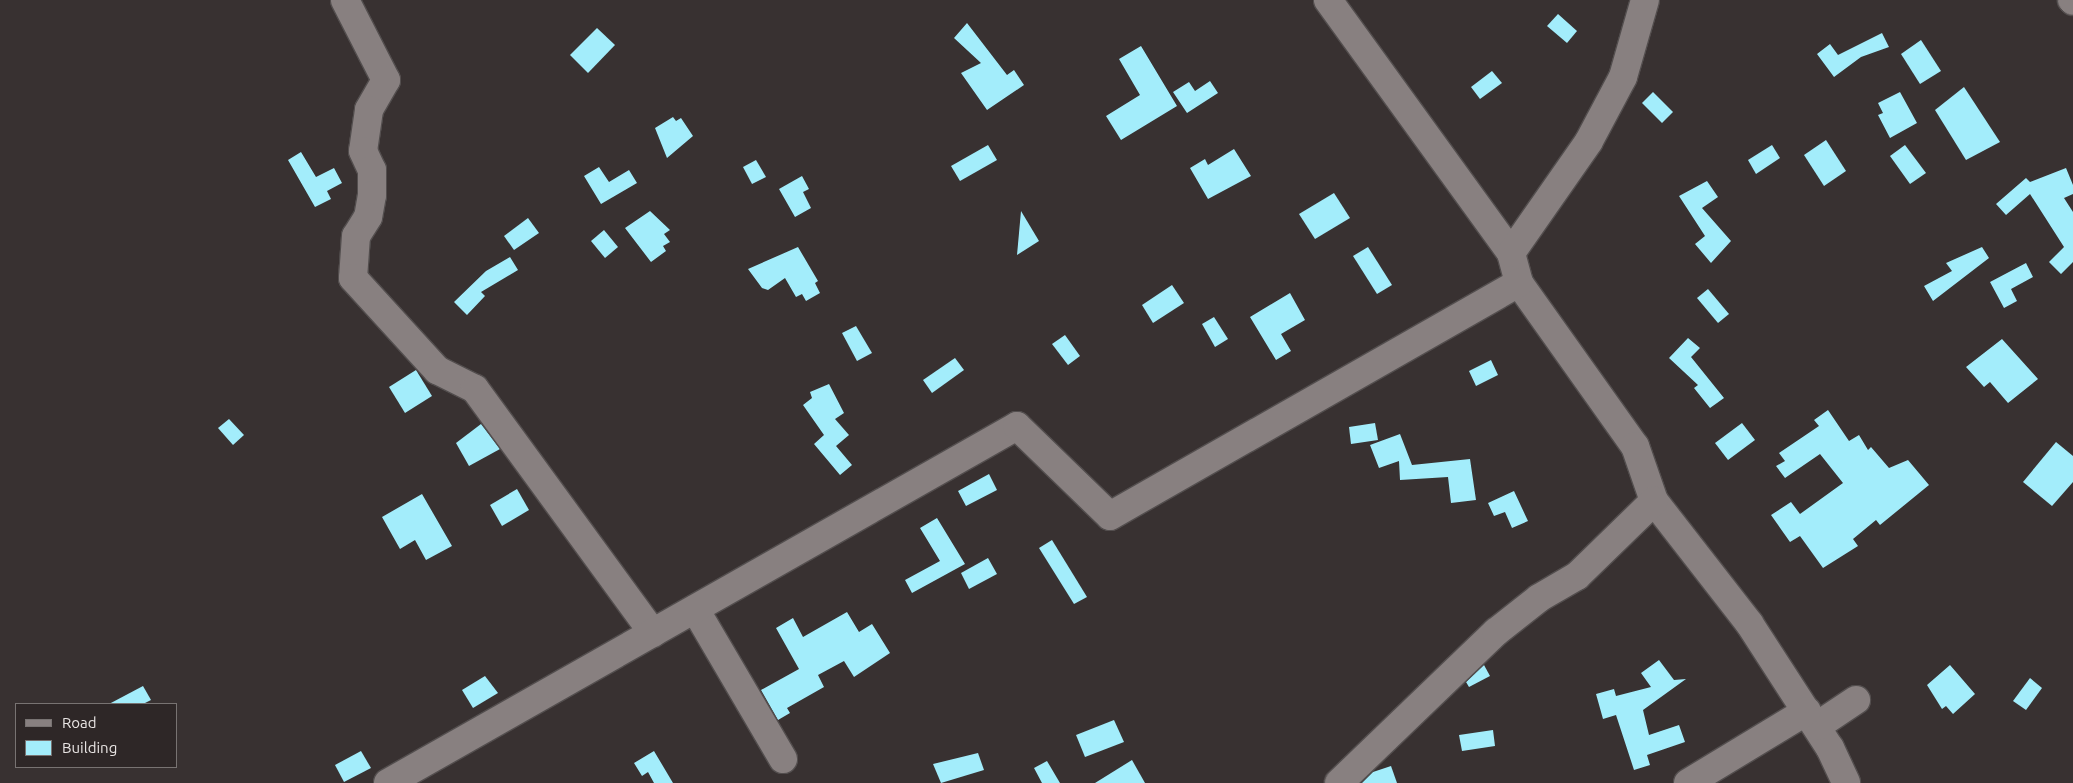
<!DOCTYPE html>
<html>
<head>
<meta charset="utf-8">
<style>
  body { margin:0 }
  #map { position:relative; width:2073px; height:783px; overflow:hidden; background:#383131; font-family:Ubuntu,sans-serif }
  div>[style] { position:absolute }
  .building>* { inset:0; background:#a3edfb }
  .roads { filter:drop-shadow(1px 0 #534e4e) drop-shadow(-1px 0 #534e4e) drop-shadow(0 1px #534e4e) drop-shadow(0 -1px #534e4e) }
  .minor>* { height:28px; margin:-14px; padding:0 14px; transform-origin:14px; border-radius:14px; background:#888080 }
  span { translate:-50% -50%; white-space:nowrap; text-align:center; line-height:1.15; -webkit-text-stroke:5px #2e2727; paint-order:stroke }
  .legend { position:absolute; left:15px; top:703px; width:162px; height:65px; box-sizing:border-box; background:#2e2727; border:1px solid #787372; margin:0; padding:6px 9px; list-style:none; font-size:15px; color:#e8e4e3 }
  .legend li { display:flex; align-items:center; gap:10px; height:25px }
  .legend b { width:25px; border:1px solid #787372 }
</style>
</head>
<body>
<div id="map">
  <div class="building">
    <div style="clip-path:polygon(1558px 14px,1577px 31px,1567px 43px,1547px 26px)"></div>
    <div style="clip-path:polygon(967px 23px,1007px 75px,1014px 70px,1024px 85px,987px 110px,961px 73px,981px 63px,954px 38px)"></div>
    <div style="clip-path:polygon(597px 28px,615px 45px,588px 73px,570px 55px)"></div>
    <div style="clip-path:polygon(1882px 33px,1889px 47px,1861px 57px,1834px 77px,1817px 54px,1830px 44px,1838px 55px)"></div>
    <div style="clip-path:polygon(1921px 40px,1941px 71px,1920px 84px,1901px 54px)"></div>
    <div style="clip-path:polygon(1141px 46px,1177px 106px,1121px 140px,1106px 116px,1140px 95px,1119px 59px)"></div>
    <div style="clip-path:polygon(1492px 71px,1502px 83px,1480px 99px,1471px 87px)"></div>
    <div style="clip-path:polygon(1210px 81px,1218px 93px,1187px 113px,1173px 92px,1189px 82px,1195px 91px)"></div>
    <div style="clip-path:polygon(1964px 87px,2000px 142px,1966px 160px,1935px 110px)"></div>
    <div style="clip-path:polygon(1653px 92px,1673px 112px,1662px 123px,1642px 103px)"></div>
    <div style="clip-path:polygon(1900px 92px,1917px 123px,1890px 138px,1878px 115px,1883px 113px,1878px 103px)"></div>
    <div style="clip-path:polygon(673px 117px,676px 121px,681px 118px,693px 136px,667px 158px,655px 128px)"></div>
    <div style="clip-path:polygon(1826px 140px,1846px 171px,1824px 186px,1804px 155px)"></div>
    <div style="clip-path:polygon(988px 145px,997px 160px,960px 181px,951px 166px)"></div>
    <div style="clip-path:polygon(1772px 145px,1780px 158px,1756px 174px,1748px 160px)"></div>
    <div style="clip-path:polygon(1905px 145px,1926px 173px,1910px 184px,1890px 156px)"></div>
    <div style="clip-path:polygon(1234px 149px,1251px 176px,1208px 199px,1190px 168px,1205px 159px,1208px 165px)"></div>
    <div style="clip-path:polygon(301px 152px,316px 177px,334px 168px,342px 183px,327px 191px,331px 199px,315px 207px,288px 160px)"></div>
    <div style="clip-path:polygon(756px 160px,766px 177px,752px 184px,743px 167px)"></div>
    <div style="clip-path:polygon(599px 167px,609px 182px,629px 170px,637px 183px,601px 204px,584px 176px)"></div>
    <div style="clip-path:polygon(2066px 168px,2073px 185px,2073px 194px,2064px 198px,2073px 212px,2073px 262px,2061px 274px,2049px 262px,2064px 247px,2030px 194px,2006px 215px,1996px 204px,2026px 178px,2030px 182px)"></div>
    <div style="clip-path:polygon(802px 176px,809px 189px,803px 192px,811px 208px,795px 217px,779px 189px)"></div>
    <div style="clip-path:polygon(1707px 181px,1718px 197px,1702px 208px,1731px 241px,1711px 263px,1695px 244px,1705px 236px,1679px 196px)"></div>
    <div style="clip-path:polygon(1334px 193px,1350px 218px,1315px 239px,1299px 214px)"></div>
    <div style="clip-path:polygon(650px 211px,670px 230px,664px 234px,670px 242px,663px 246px,666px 251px,651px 262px,625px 228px)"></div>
    <div style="clip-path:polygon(1021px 211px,1039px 241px,1017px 255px)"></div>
    <div style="clip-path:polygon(528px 218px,539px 233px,514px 250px,504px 236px)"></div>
    <div style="clip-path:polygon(604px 230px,618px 247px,605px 258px,591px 241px)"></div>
    <div style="clip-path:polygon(798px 247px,818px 281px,815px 283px,820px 293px,806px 301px,802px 294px,796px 297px,785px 278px,768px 290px,762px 288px,748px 269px)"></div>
    <div style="clip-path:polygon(1368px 247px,1392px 285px,1377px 294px,1353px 256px)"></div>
    <div style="clip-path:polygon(1982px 247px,1989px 258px,1933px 301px,1924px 286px,1952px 271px,1946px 263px)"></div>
    <div style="clip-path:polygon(510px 257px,518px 270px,481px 292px,485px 296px,467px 315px,454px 302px,486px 271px)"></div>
    <div style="clip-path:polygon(2026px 263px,2033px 277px,2011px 289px,2017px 301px,2004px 308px,1990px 282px)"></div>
    <div style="clip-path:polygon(1172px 285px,1184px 303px,1153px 323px,1142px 305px)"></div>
    <div style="clip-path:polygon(1708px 289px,1729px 314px,1718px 323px,1697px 298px)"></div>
    <div style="clip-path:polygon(1290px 293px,1305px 320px,1281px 334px,1291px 351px,1276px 360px,1250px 317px)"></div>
    <div style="clip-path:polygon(1214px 317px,1228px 339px,1215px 347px,1202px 324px)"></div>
    <div style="clip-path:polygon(856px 326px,872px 353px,857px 361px,842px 333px)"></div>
    <div style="clip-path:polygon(1065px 335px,1080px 356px,1068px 365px,1052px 344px)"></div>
    <div style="clip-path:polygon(1688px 338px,1700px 348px,1691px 357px,1724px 398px,1710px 408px,1694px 388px,1698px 385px,1669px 358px)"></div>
    <div style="clip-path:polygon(2002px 339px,2038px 379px,2008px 403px,1990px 382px,1984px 387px,1966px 367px)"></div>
    <div style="clip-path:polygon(955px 358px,964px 370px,932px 393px,923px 380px)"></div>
    <div style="clip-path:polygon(1491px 360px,1498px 375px,1476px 386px,1469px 371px)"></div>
    <div style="clip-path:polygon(416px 370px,432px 396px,405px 413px,389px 387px)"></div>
    <div style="clip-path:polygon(829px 384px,844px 413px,835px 419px,849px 435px,836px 446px,852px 465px,840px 475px,814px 444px,824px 435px,803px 405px,812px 398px,810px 392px)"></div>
    <div style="clip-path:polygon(1828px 410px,1849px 441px,1859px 435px,1868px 450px,1871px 447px,1889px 468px,1908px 460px,1929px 485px,1880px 525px,1876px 520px,1853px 539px,1858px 546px,1823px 568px,1800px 536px,1790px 542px,1771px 515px,1791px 502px,1800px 514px,1843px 483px,1820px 454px,1785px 478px,1776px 466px,1785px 461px,1779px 453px,1819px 426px,1814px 420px)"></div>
    <div style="clip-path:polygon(229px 419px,244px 435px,233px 445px,218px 428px)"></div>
    <div style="clip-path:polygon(1375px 423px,1378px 440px,1351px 444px,1349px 427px)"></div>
    <div style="clip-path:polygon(1742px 423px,1755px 440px,1728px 460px,1715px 443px)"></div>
    <div style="clip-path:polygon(481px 424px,500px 449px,469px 466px,456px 443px)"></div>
    <div style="clip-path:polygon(1400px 434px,1412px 465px,1470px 459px,1476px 500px,1451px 503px,1448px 477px,1400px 480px,1399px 461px,1379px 468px,1370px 445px)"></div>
    <div style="clip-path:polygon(2056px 442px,2073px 456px,2073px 482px,2052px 506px,2023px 482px)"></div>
    <div style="clip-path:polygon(989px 474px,997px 490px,966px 506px,958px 491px)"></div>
    <div style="clip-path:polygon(517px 489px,529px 510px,502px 526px,490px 505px)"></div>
    <div style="clip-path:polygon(1514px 491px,1528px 521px,1512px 528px,1505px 512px,1494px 516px,1488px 503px)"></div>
    <div style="clip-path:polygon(422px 494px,452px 546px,426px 560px,415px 540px,400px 549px,382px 517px)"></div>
    <div style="clip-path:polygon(937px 518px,965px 564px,912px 593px,905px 580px,940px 561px,920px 528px)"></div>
    <div style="clip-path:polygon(1052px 540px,1087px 597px,1074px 604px,1039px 548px)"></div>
    <div style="clip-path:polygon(988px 558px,997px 574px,969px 589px,961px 573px)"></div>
    <div style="clip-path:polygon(847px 612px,859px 632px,872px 624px,890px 653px,854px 677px,844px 661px,818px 675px,824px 687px,787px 708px,790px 713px,778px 720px,761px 690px,799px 669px,776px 628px,793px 618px,803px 637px)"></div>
    <div style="clip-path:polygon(1659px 660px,1674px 680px,1686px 679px,1643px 710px,1649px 735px,1679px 725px,1685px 742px,1647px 755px,1650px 765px,1634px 770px,1616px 715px,1603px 719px,1596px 694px,1614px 689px,1616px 696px,1651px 687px,1641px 673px)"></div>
    <div style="clip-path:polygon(1484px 665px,1490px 676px,1469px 687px,1466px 682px)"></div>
    <div style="clip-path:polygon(1950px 665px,1975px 694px,1953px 714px,1946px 706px,1942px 709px,1927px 685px)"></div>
    <div style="clip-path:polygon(485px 676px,498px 693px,473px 708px,462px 690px)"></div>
    <div style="clip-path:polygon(2030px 678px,2042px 688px,2026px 710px,2013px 701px)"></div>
    <div style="clip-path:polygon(143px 686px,151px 700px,143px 704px,109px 704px)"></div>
    <div style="clip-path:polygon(1114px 720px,1124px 742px,1085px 757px,1076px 735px)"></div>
    <div style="clip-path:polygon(1493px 730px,1495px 746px,1462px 751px,1459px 735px)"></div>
    <div style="clip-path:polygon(361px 751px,371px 768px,344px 782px,335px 765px)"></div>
    <div style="clip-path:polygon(654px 751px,673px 783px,654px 783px,648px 772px,642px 776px,634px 763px)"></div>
    <div style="clip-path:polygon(978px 753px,984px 770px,941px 783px,933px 764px)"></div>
    <div style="clip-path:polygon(1132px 760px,1145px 783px,1095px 783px)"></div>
    <div style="clip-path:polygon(1047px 761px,1060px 783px,1042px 783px,1034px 768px)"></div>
    <div style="clip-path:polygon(1391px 766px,1397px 783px,1362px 783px,1373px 772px)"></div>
  </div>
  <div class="roads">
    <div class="minor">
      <div style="left:345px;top:0;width:90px;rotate:62.9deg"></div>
      <div style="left:386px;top:80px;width:34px;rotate:120deg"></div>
      <div style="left:369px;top:110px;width:41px;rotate:98.3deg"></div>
      <div style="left:363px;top:151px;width:21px;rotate:65deg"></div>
      <div style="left:372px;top:170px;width:25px;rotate:90deg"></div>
      <div style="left:372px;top:195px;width:22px;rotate:100deg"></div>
      <div style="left:368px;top:217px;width:22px;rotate:122deg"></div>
      <div style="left:356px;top:236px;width:42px;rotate:94.1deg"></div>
      <div style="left:353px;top:278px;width:125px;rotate:47.6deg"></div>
      <div style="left:437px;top:370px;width:42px;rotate:26.6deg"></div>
      <div style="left:475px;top:389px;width:302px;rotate:53.9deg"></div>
      <div style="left:1328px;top:0;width:312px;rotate:54.1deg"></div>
      <div style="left:1511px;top:253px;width:31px;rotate:75deg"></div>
      <div style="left:1519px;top:283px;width:200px;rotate:54.6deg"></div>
      <div style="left:1635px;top:446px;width:58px;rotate:70.9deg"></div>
      <div style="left:1654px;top:501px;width:155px;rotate:52.1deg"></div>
      <div style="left:1749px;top:623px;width:149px;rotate:57.1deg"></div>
      <div style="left:1830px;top:748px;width:38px;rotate:65deg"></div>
      <div style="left:2072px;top:0;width:1px;rotate:45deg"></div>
      <div style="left:1511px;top:253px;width:136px;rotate:-55.1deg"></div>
      <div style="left:1589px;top:141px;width:72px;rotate:-62deg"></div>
      <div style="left:1623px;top:77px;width:80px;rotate:-74.1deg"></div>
      <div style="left:695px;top:609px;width:174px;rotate:59.6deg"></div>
      <div style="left:1817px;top:726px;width:47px;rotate:-33.7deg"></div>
      <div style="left:388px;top:783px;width:723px;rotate:-29.58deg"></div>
      <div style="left:1017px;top:426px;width:129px;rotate:44.1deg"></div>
      <div style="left:1110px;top:516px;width:471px;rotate:-29.7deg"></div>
      <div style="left:1339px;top:783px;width:218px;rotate:-43.9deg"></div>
      <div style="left:1496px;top:632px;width:55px;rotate:-38.3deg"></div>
      <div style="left:1539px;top:598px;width:44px;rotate:-30.1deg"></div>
      <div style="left:1577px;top:576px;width:107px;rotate:-44.2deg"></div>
      <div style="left:1688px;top:783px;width:139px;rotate:-31.2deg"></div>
    </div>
  </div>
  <ul class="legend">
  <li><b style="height:6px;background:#888080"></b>Road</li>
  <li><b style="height:14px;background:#a3edfb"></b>Building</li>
  </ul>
</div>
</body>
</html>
